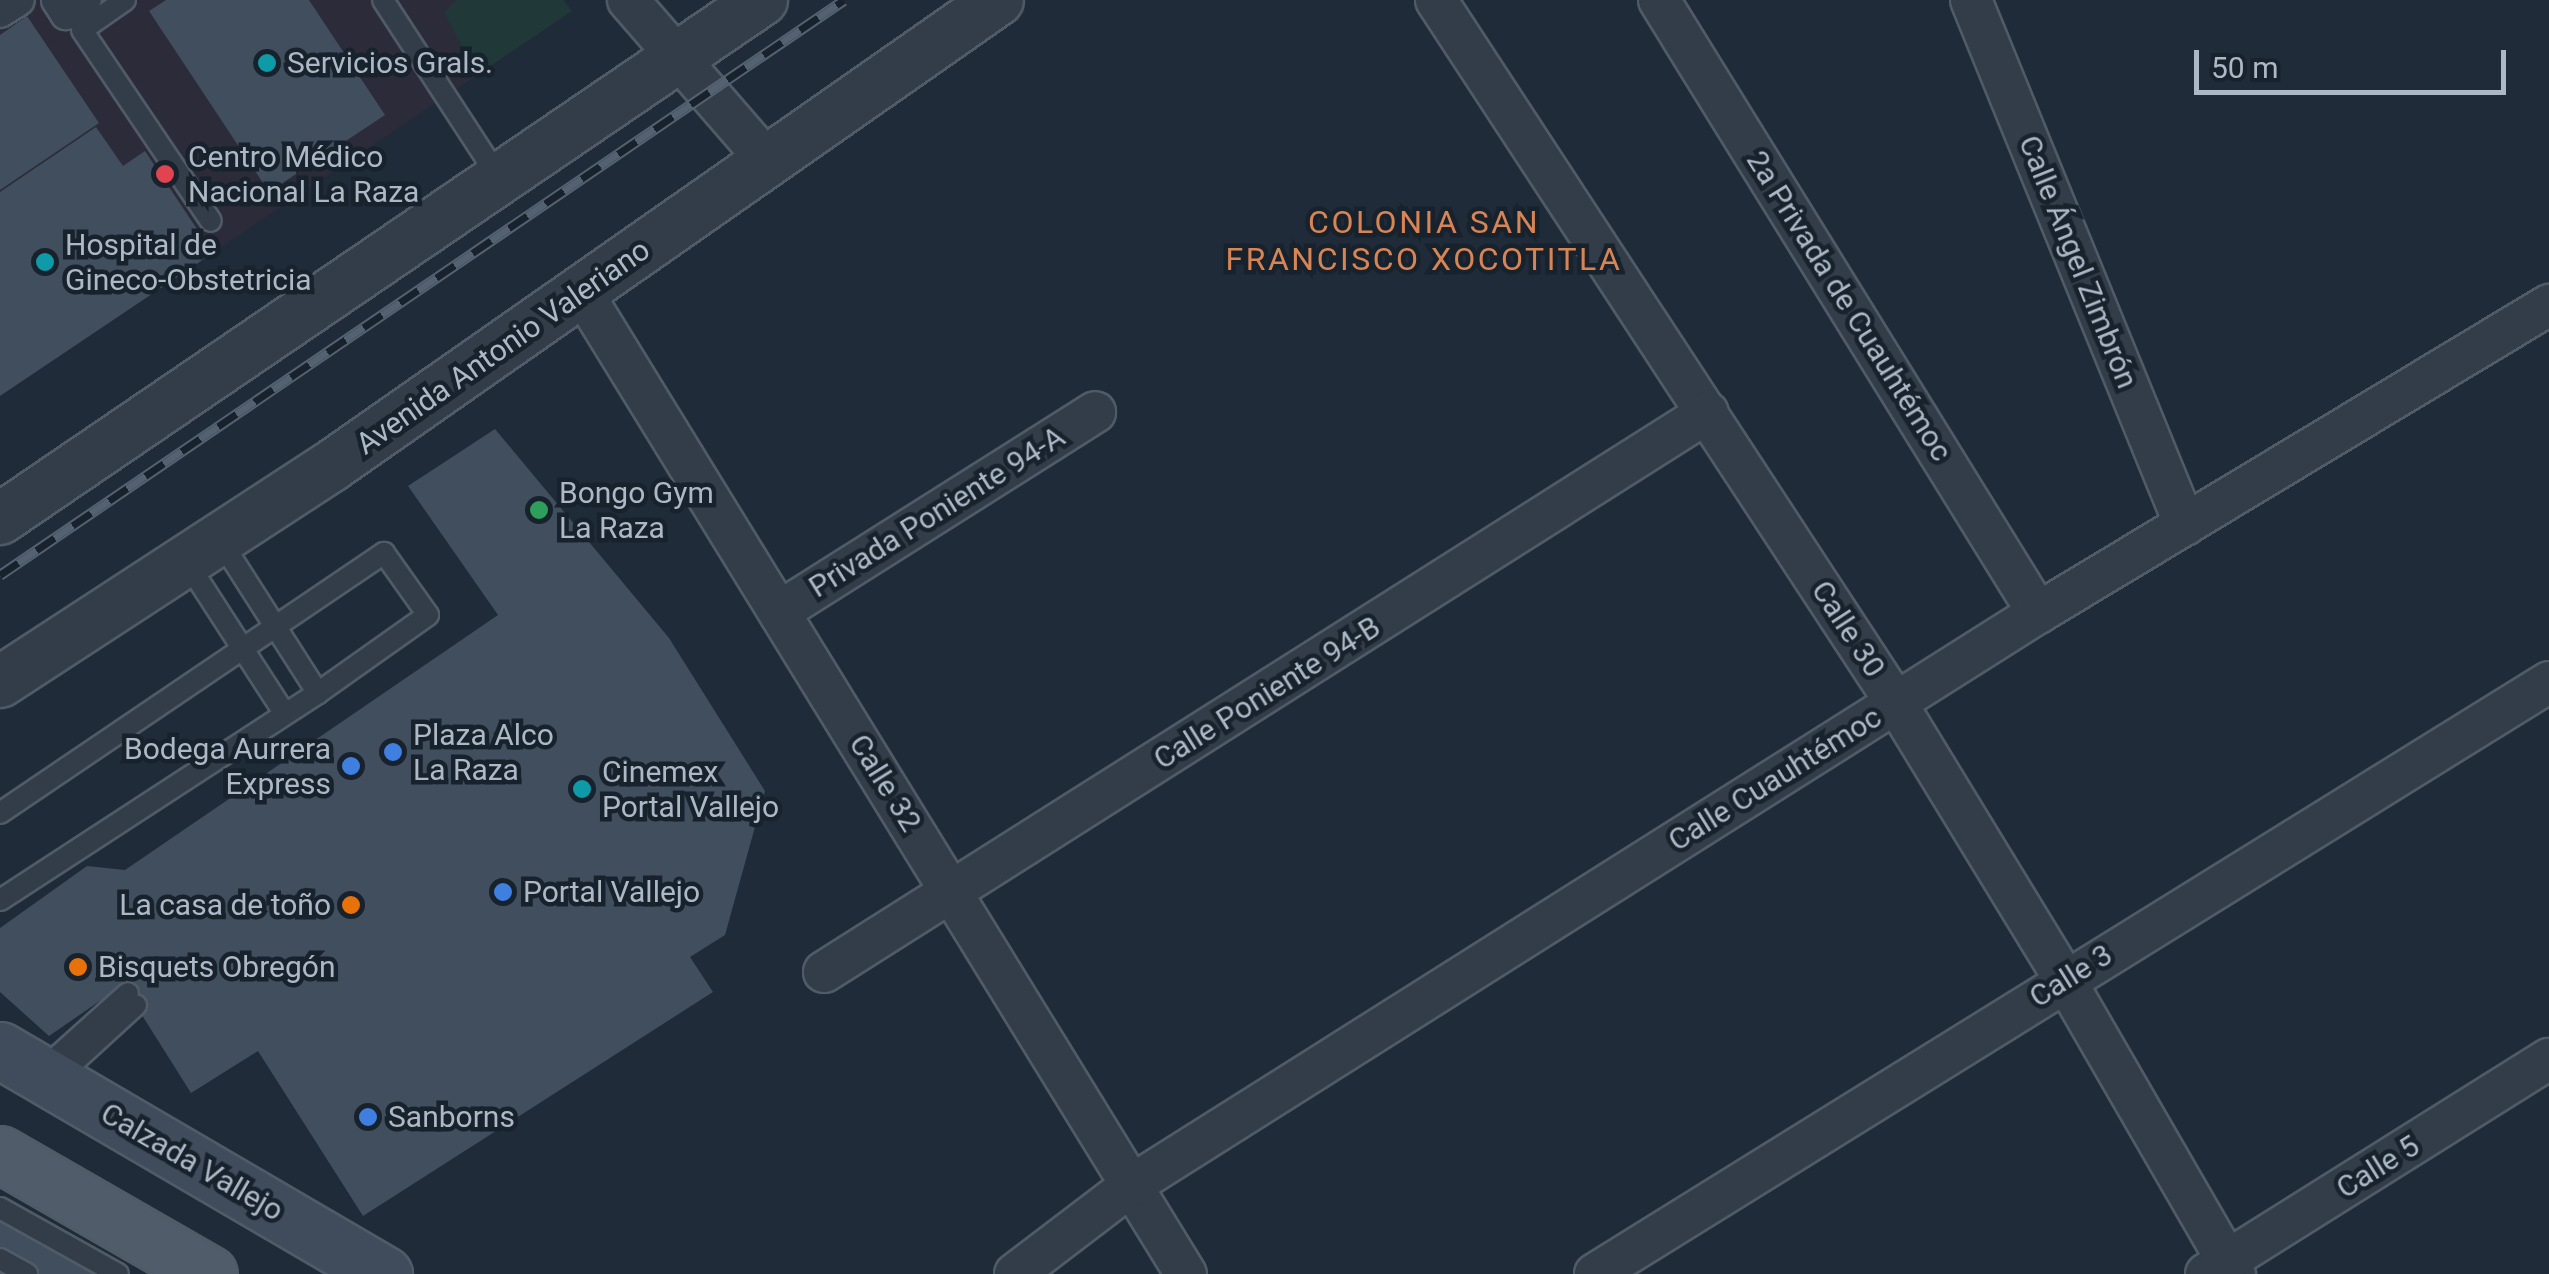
<!DOCTYPE html>
<html>
<head>
<meta charset="utf-8">
<style>
  body { margin:0 }
  #map { position:relative; width:2549px; height:1274px; overflow:hidden; background:#1f2b38; font-family:Roboto,sans-serif }
  div>[style] { position:absolute }
  .medical>* { inset:0; background:#2c2b3a }
  .green>* { inset:0; background:#213839 }
  .building>* { inset:0; background:#404e5e }
  .roads { filter:drop-shadow(2px 0 #505b67) drop-shadow(-2px 0 #505b67) drop-shadow(0 2px #505b67) drop-shadow(0 -2px #505b67) }
  .service>* { height:20px; margin:-10px; padding:0 10px; transform-origin:10px; border-radius:10px; background:#333d49 }
  .pedestrian>* { height:30px; margin:-15px; padding:0 15px; transform-origin:15px; border-radius:15px; background:#333d49 }
  .minor>* { height:40px; margin:-20px; padding:0 20px; transform-origin:20px; border-radius:20px; background:#333d49 }
  .tertiary>* { height:50px; margin:-25px; padding:0 25px; transform-origin:25px; border-radius:25px; background:#333d49 }
  .secondary>* { height:55px; margin:-27.5px; padding:0 27.5px; transform-origin:27.5px; border-radius:27.5px; background:#404c5c }
  .primary>* { height:55px; margin:-27.5px; padding:0 27.5px; transform-origin:27.5px; border-radius:27.5px; background:#505c69 }
  .rail>* { height:11px; margin-top:-5.5px; transform-origin:0; background:repeating-linear-gradient(90deg,#18222d 0 22px,#546170 0 44px); box-sizing:border-box; border-block:2px solid #546170 }
  .dots>* { width:28px; height:28px; translate:-50% -50%; box-sizing:border-box; border:5px solid #18222d; border-radius:50% }
  span { translate:-50% -50%; white-space:nowrap; text-align:center; line-height:1.15; -webkit-text-stroke:9px #18222d; paint-order:stroke }
  .poi-label { font-size:30px; color:#adb8c6 }
  .left { translate:0 -50%; text-align:left }
  .right { translate:-100% -50%; text-align:right }
  .street-label { font-size:30px; color:#adb8c6 }
  .neighbourhood-label { font-size:32px; color:#d88555; letter-spacing:2.5px }
  .scale { position:absolute; left:2194px; top:50px; width:312px; height:45px; box-sizing:border-box; border:5px solid #adb8c6; border-top:0; padding-left:12px; font-size:30px; line-height:35px; white-space:nowrap; color:#adb8c6; -webkit-text-stroke:8px #18222d; paint-order:stroke }
</style>
</head>
<body>
<div id="map">
  <div class="medical">
    <div style="clip-path:polygon(0 0,563px 0,572px 11px,0 396px)"></div>
  </div>
  <div class="green">
    <div style="clip-path:polygon(457px 0,563px 0,572px 11px,477px 75px,444px 12px)"></div>
  </div>
  <div class="building">
    <div style="clip-path:polygon(166px 0,309px 0,385px 115px,269px 192px,149px 11px)"></div>
    <div style="clip-path:polygon(27px 16px,99px 123px,0 190px,0 35px)"></div>
    <div style="clip-path:polygon(96px 127px,123px 166px,145px 151px,213px 253px,0 396px,0 192px)"></div>
    <div style="clip-path:polygon(495px 429px,669px 638px,765px 791px,725px 935px,690px 957px,713px 992px,363px 1216px,258px 1051px,191px 1093px,123px 985px,49px 1036px,0 992px,0 928px,87px 866px,125px 870px,498px 615px,408px 486px)"></div>
    <div style="clip-path:polygon(0 1215px,103px 1274px,16px 1274px,0 1265px)"></div>
  </div>
  <div class="roads">
    <div class="service">
      <div style="left:125px;top:0;width:52px;rotate:145.1deg"></div>
      <div style="left:82px;top:30px;width:230px;rotate:56deg"></div>
      <div style="left:383px;top:0;width:212px;rotate:56.9deg"></div>
      <div style="left:220px;top:540px;width:182px;rotate:57.4deg"></div>
      <div style="left:186px;top:561px;width:182px;rotate:57.1deg"></div>
      <div style="left:0;top:813px;width:464px;rotate:-34.1deg"></div>
      <div style="left:384px;top:553px;width:76px;rotate:54.6deg"></div>
      <div style="left:428px;top:615px;width:135px;rotate:144.7deg"></div>
      <div style="left:318px;top:693px;width:379px;rotate:146.9deg"></div>
      <div style="left:40px;top:1072px;width:118px;rotate:-41.9deg"></div>
      <div style="left:54px;top:1080px;width:111px;rotate:-42.4deg"></div>
      <div style="left:0;top:1208px;width:135px;rotate:29.2deg"></div>
      <div style="left:0;top:1259px;width:31px;rotate:29deg"></div>
    </div>
    <div class="pedestrian">
      <div style="left:57px;top:0;width:17px;rotate:57deg"></div>
      <div style="left:66px;top:14px;width:24px;rotate:-35deg"></div>
      <div style="left:0;top:12px;width:22px;rotate:-32deg"></div>
    </div>
    <div class="minor">
      <div style="left:628px;top:0;width:216px;rotate:49.1deg"></div>
      <div style="left:1436px;top:0;width:840px;rotate:56.8deg"></div>
      <div style="left:1896px;top:703px;width:324px;rotate:58.6deg"></div>
      <div style="left:2065px;top:980px;width:340px;rotate:60deg"></div>
      <div style="left:1659px;top:0;width:721px;rotate:58.27deg"></div>
      <div style="left:1971px;top:0;width:567px;rotate:67.82deg"></div>
      <div style="left:582px;top:292px;width:1153px;rotate:58.41deg"></div>
      <div style="left:779px;top:612px;width:374px;rotate:-32.3deg"></div>
      <div style="left:824px;top:972px;width:1046px;rotate:-32.35deg"></div>
      <div style="left:1015px;top:1274px;width:147px;rotate:-37.3deg"></div>
      <div style="left:1132px;top:1185px;width:1071px;rotate:-32.27deg"></div>
      <div style="left:2038px;top:613px;width:597px;rotate:-31.08deg"></div>
      <div style="left:1595px;top:1274px;width:1123px;rotate:-31.82deg"></div>
      <div style="left:2206px;top:1274px;width:405px;rotate:-32.1deg"></div>
    </div>
    <div class="tertiary">
      <div style="left:0;top:519px;width:922px;rotate:-34.26deg"></div>
      <div style="left:0;top:682px;width:394px;rotate:-33.1deg"></div>
      <div style="left:330px;top:467px;width:815px;rotate:-34.96deg"></div>
    </div>
    <div class="secondary">
      <div style="left:0;top:1050px;width:445px;rotate:30.3deg"></div>
    </div>
    <div class="primary">
      <div style="left:0;top:1154px;width:241px;rotate:29.9deg"></div>
    </div>
  </div>
  <div class="rail">
    <div style="left:0;top:575px;width:1021px;rotate:-34.27deg"></div>
  </div>
  <div class="dots">
    <div style="left:267px;top:63px;background:#0f9aa8"></div>
    <div style="left:165px;top:174px;background:#e0444e"></div>
    <div style="left:45px;top:262px;background:#0f9aa8"></div>
    <div style="left:539px;top:510px;background:#2e9e5b"></div>
    <div style="left:393px;top:752px;background:#3f7fe0"></div>
    <div style="left:351px;top:766px;background:#3f7fe0"></div>
    <div style="left:582px;top:789px;background:#0f9aa8"></div>
    <div style="left:503px;top:892px;background:#3f7fe0"></div>
    <div style="left:351px;top:905px;background:#e8710a"></div>
    <div style="left:78px;top:967px;background:#e8710a"></div>
    <div style="left:368px;top:1117px;background:#3f7fe0"></div>
  </div>
  <div class="poi-label">
    <span class="left" style="left:287px;top:63px">Servicios Grals.</span>
    <span class="left" style="left:188px;top:174px">Centro Médico<br>Nacional La Raza</span>
    <span class="left" style="left:65px;top:262px">Hospital de<br>Gineco-Obstetricia</span>
    <span class="left" style="left:559px;top:510px">Bongo Gym<br>La Raza</span>
    <span class="left" style="left:413px;top:752px">Plaza Alco<br>La Raza</span>
    <span class="right" style="left:331px;top:766px">Bodega Aurrera<br>Express</span>
    <span class="left" style="left:602px;top:789px">Cinemex<br>Portal Vallejo</span>
    <span class="left" style="left:523px;top:892px">Portal Vallejo</span>
    <span class="right" style="left:331px;top:905px">La casa de toño</span>
    <span class="left" style="left:98px;top:967px">Bisquets Obregón</span>
    <span class="left" style="left:388px;top:1117px">Sanborns</span>
  </div>
  <div class="street-label">
    <span style="left:2078px;top:262px;rotate:68deg">Calle Ángel Zimbrón</span>
    <span style="left:1849px;top:306px;rotate:58deg">2a Privada de Cuauhtémoc</span>
    <span style="left:503px;top:347px;rotate:-35deg">Avenida Antonio Valeriano</span>
    <span style="left:937px;top:512px;rotate:-32deg">Privada Poniente 94-A</span>
    <span style="left:1848px;top:629px;rotate:57deg">Calle 30</span>
    <span style="left:1267px;top:693px;rotate:-32deg">Calle Poniente 94-B</span>
    <span style="left:1775px;top:779px;rotate:-32deg">Calle Cuauhtémoc</span>
    <span style="left:885px;top:783px;rotate:58deg">Calle 32</span>
    <span style="left:2071px;top:976px;rotate:-32deg">Calle 3</span>
    <span style="left:192px;top:1162px;rotate:30deg">Calzada Vallejo</span>
    <span style="left:2378px;top:1167px;rotate:-32deg">Calle 5</span>
  </div>
  <div class="neighbourhood-label">
    <span style="left:1424px;top:241px">COLONIA SAN<br>FRANCISCO XOCOTITLA</span>
  </div>
  <div class="scale">50 m</div>
</div>
</body>
</html>
